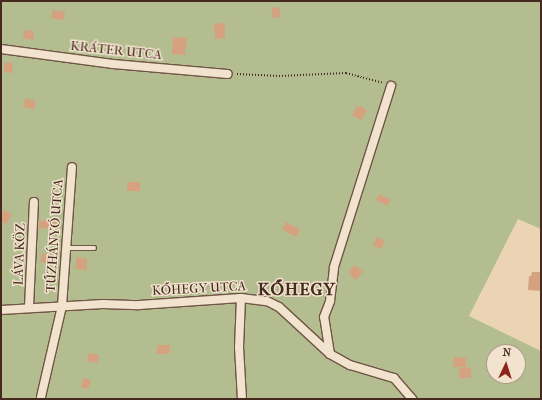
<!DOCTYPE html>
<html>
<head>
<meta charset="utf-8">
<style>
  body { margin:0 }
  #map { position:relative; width:542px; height:400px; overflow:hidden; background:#ebd4b4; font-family:"IM FELL French Canon",serif }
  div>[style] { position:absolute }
  .green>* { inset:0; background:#b3bd90 }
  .building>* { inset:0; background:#d6a17e }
  .path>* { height:2px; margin-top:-1px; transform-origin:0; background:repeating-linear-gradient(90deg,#472a1f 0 1px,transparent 0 3px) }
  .roads { filter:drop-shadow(1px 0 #705444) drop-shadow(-1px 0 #705444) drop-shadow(0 1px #705444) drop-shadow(0 -1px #705444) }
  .service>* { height:4px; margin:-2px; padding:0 2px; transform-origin:2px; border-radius:2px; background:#f2e3ce }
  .minor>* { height:8px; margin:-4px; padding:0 4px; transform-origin:4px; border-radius:4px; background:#f2e3ce }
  span { translate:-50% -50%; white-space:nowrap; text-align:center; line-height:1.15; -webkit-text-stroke:3px #f2e3ce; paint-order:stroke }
  .street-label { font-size:13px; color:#472a1f }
  .district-label { font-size:17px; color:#472a1f; font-weight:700; letter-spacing:1px }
  .frame { position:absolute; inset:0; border:2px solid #472a1f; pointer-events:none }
  .north { position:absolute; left:486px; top:344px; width:40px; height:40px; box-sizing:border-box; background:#f2e3ce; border:1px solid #ae9988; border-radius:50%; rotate:4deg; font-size:11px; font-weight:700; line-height:16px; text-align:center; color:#472a1f }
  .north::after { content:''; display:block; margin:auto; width:14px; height:18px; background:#8f2418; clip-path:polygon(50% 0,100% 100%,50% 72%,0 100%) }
</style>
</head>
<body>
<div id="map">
  <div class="green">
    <div style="clip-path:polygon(evenodd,1px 1px,541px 1px,541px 229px,518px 219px,469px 316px,541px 351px,541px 399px,1px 399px,1px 1px,494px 352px,518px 352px,518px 376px,494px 376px,494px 352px)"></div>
  </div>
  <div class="building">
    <div style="clip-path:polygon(279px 7px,281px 17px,273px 18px,271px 8px)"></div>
    <div style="clip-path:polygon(53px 10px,65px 12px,64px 20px,51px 18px)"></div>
    <div style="clip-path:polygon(225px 23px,225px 38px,215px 39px,214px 24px)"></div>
    <div style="clip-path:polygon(24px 30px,34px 31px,33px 40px,23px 38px)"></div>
    <div style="clip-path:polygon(173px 37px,187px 38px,185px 55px,172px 54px)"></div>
    <div style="clip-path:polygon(5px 62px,13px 63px,12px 73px,4px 72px)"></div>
    <div style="clip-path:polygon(25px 99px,35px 100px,35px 109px,24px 107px)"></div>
    <div style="clip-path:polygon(357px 105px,367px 110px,361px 120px,352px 115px)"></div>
    <div style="clip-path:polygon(127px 182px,140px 182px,140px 191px,127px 191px)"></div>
    <div style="clip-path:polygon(379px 194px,391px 200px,387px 206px,376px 200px)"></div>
    <div style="clip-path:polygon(4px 209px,12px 215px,6px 224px,1px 221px)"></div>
    <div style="clip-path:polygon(55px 219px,56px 227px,39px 229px,39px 221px)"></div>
    <div style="clip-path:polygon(286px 222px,300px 230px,296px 237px,282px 229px)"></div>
    <div style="clip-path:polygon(377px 237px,385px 241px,381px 249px,373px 245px)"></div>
    <div style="clip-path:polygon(42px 253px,52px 255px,51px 263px,40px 262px)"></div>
    <div style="clip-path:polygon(77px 257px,87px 259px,86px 270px,75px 269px)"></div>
    <div style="clip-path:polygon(355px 265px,363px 272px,355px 280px,348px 272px)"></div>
    <div style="clip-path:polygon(532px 272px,541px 272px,541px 291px,528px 290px,529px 276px,531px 276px)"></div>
    <div style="clip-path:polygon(157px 345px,170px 345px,169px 354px,157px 354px)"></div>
    <div style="clip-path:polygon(89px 353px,99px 355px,97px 363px,87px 361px)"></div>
    <div style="clip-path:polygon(454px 357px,466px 358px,466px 367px,453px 367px)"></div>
    <div style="clip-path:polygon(471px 367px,471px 378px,459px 378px,459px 368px)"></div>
    <div style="clip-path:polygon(83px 378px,91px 380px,88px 389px,81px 387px)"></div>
  </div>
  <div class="path">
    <div style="left:237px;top:74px;width:42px;rotate:2.7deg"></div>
    <div style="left:279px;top:76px;width:67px;rotate:-2.6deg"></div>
    <div style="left:346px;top:73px;width:38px;rotate:15deg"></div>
  </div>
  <div class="roads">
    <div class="service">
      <div style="left:66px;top:248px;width:28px"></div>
    </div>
    <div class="minor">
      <div style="left:1px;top:49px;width:113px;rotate:7.6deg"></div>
      <div style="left:113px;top:64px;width:115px;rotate:5deg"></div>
      <div style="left:241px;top:298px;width:49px;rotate:92.3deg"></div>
      <div style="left:239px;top:347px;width:52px;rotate:86.7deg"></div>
      <div style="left:29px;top:307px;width:105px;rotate:-87.3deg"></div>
      <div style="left:1px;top:310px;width:102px;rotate:-3.4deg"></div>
      <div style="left:103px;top:304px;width:36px;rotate:2deg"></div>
      <div style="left:139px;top:305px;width:102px;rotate:-3.9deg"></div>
      <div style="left:241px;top:298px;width:26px;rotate:7deg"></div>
      <div style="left:267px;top:301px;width:13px;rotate:27deg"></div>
      <div style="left:279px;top:307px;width:69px;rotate:42.7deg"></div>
      <div style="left:330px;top:354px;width:23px;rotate:29deg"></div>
      <div style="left:350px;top:365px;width:46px;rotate:16.5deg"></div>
      <div style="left:394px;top:378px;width:28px;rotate:49deg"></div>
      <div style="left:330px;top:354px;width:37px;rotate:-99deg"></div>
      <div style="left:324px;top:317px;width:17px;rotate:-69deg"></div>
      <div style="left:330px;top:301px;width:34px;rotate:-83deg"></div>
      <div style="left:334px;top:267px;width:190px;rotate:-72.5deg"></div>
      <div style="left:41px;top:397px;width:93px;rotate:-77deg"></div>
      <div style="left:62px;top:306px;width:139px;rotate:-85.9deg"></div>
    </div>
  </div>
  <div class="street-label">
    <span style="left:116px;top:51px;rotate:6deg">KRÁTER UTCA</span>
    <span style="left:55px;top:236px;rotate:-86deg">TŰZHÁNYÓ UTCA</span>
    <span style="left:20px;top:254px;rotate:-88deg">LÁVA KÖZ</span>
    <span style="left:199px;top:289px;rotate:-3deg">KŐHEGY UTCA</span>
  </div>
  <div class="district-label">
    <span style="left:297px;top:290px">KŐHEGY</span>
  </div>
  <div class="frame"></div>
  <div class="north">N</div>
</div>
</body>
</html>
